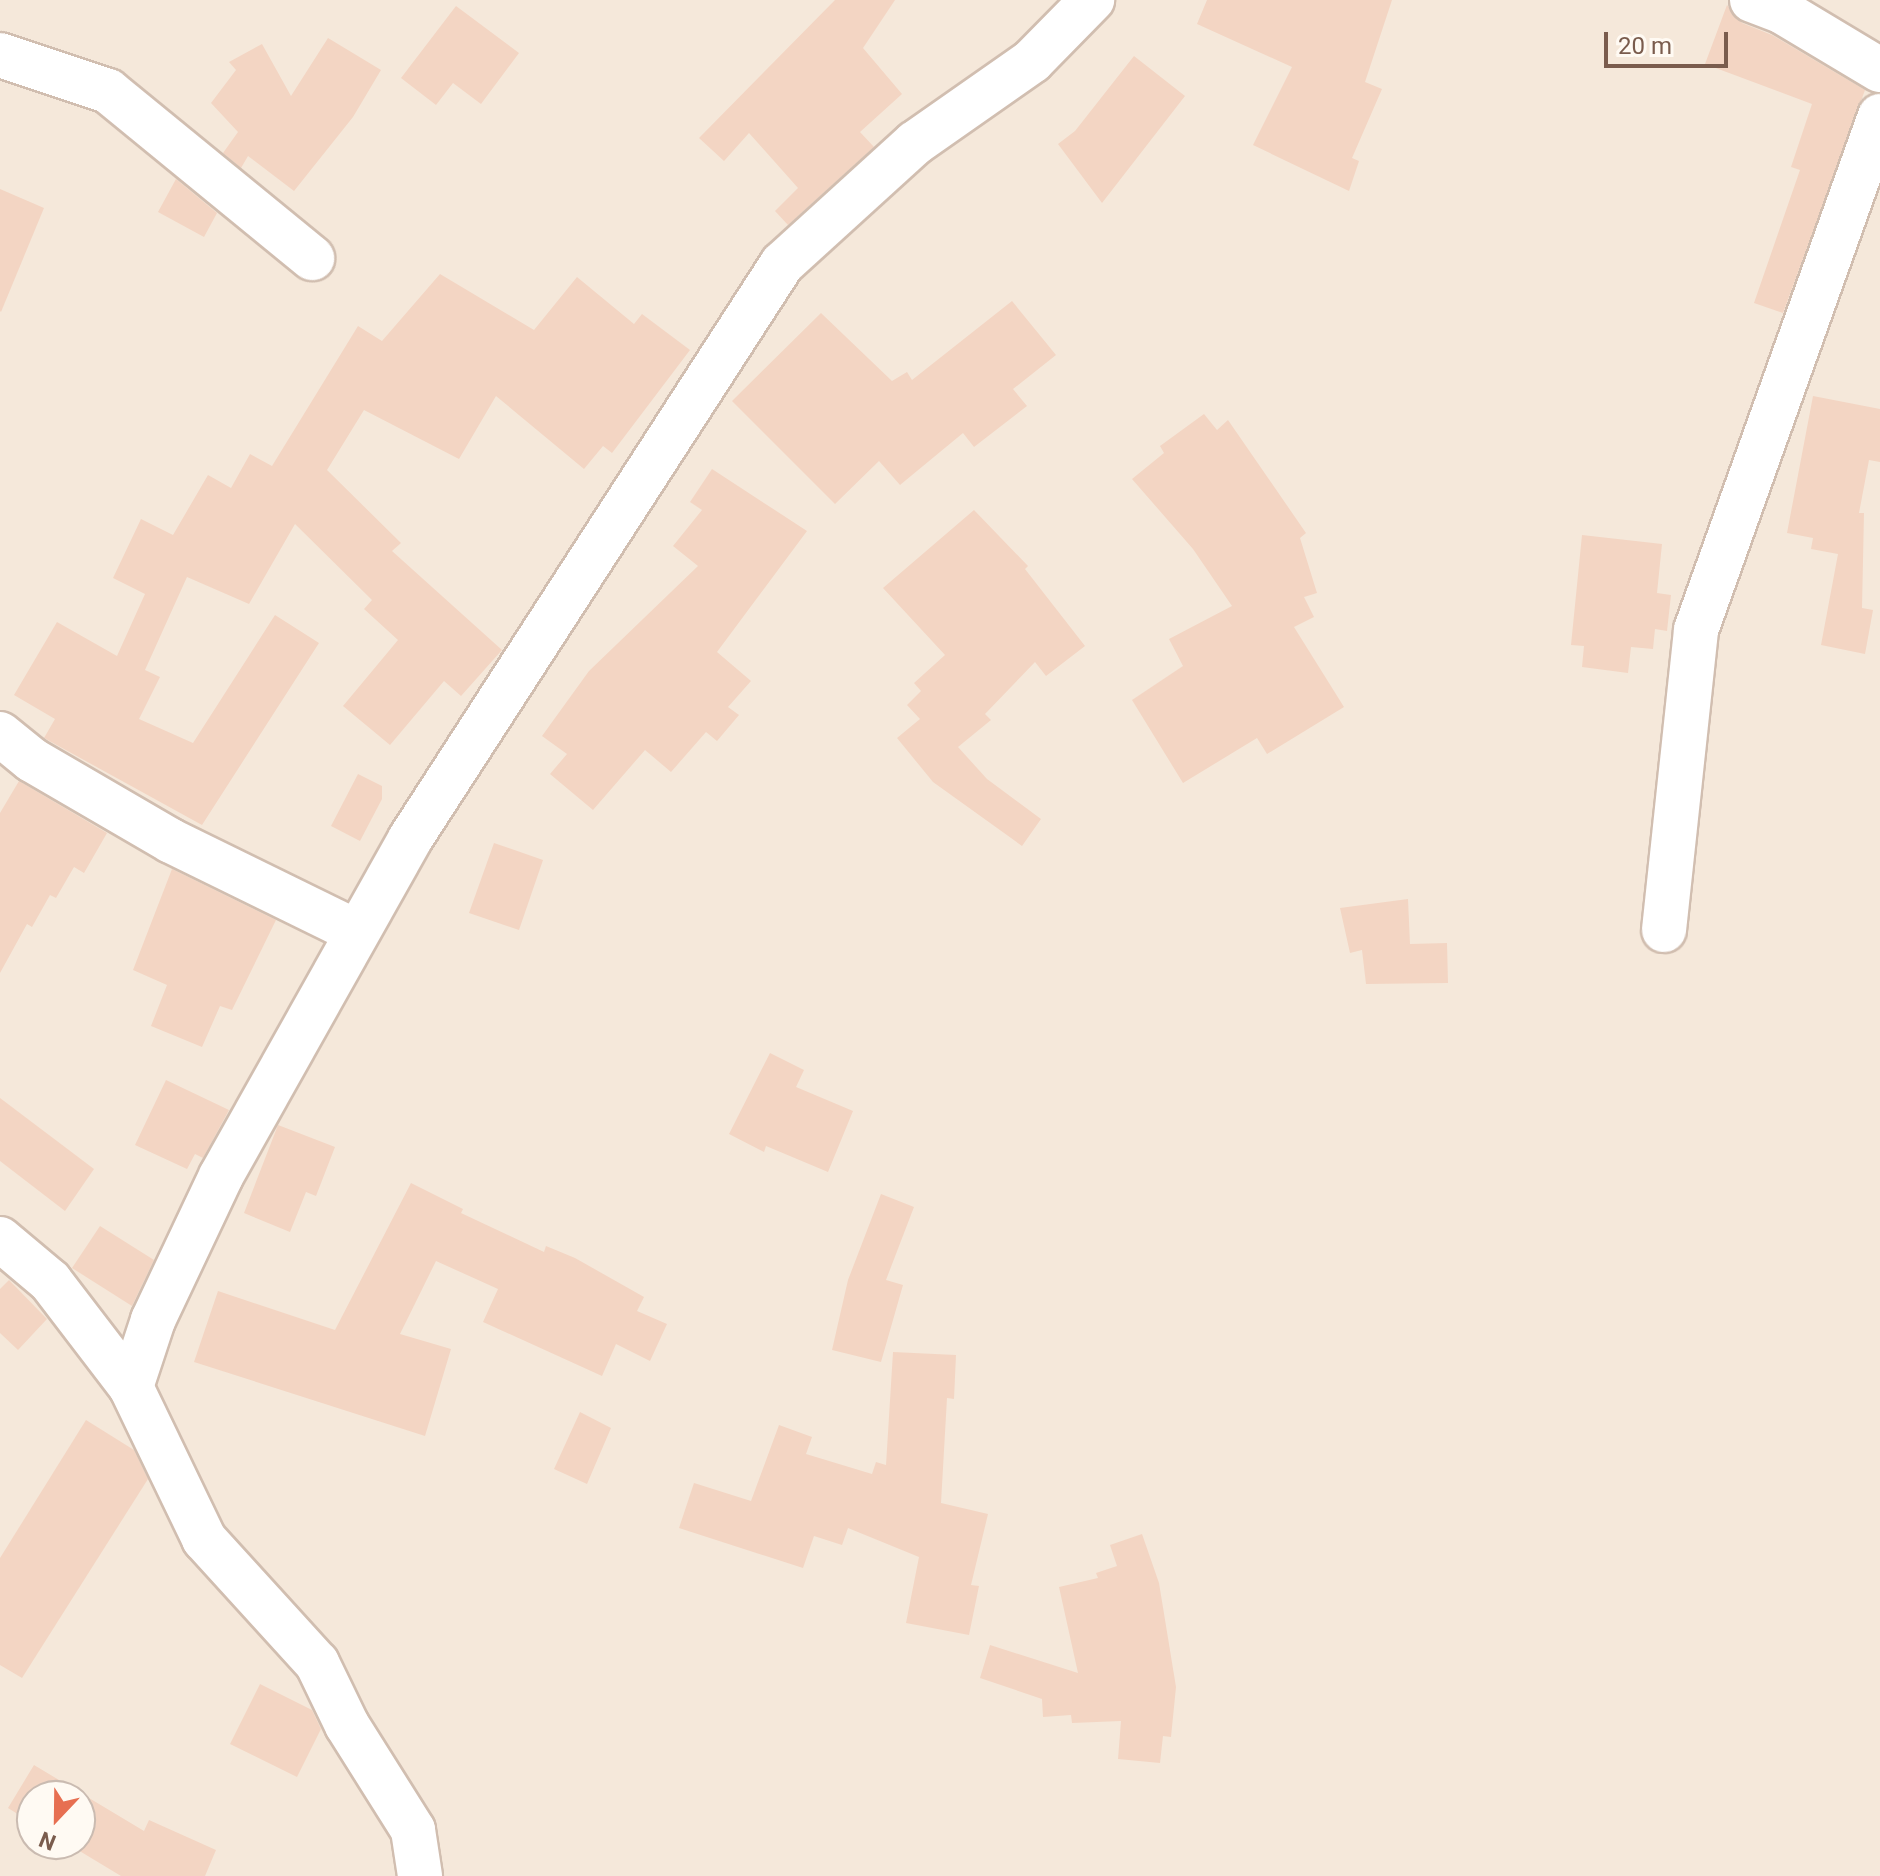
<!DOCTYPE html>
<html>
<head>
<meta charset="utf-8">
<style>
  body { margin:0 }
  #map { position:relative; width:1880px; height:1876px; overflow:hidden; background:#fdf6ec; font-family:Roboto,sans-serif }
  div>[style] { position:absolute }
  .residential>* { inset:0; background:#f5e8da }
  .building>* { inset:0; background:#f3d5c3 }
  .roads { filter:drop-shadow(2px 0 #d1beb0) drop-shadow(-2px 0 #d1beb0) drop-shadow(0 2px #d1beb0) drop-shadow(0 -2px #d1beb0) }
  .minor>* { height:44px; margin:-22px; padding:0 22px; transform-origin:22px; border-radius:22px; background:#fff }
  span { translate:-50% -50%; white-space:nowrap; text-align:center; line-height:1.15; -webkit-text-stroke:6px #fffaf3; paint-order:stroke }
  .north { position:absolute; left:16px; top:1780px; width:80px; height:80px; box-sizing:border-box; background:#fffaf3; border:2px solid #cabbb1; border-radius:50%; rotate:202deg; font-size:22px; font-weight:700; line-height:32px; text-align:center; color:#7a5c4d }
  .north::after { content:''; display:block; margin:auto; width:28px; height:36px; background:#e76f51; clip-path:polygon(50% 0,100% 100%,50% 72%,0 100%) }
  .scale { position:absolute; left:1604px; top:32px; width:124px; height:36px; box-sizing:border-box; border:4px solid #7a5c4d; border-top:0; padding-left:10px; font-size:24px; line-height:28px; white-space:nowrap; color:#7a5c4d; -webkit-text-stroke:6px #fffaf3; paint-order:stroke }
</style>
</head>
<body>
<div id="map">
  <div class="residential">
    <div style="clip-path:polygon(evenodd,0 0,1880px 0,1880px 1876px,0 1876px,0 0,32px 1796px,80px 1796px,80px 1844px,32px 1844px,32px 1796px)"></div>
  </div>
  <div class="building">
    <div style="clip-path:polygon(835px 0,895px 0,863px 48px,902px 94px,860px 132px,874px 147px,788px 225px,775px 211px,798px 188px,749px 133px,724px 161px,699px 138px)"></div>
    <div style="clip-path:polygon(1207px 0,1392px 0,1365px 82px,1382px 89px,1352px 158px,1359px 161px,1349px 191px,1253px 145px,1292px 67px,1197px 24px)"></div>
    <div style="clip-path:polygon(1727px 5px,1742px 23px,1772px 35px,1865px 90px,1783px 313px,1754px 303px,1800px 170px,1791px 167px,1812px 104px,1705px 64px)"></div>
    <div style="clip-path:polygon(456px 6px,519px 53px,481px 104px,453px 83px,436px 105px,401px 78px)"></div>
    <div style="clip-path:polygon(328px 38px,381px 70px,353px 117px,294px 191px,248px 156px,241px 168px,223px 153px,238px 132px,211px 103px,236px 70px,229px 62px,262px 44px,291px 96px)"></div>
    <div style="clip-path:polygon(1134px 56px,1185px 96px,1102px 203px,1058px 144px,1075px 131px)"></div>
    <div style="clip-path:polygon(176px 179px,217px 213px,204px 237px,158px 212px)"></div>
    <div style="clip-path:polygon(0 189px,44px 208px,1px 312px,0 311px)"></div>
    <div style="clip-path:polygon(440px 274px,534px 330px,577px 277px,634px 324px,642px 314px,690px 350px,612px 453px,603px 446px,584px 469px,496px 396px,459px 459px,364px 410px,327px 470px,401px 543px,392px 551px,502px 650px,461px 696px,444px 681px,390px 745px,343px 706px,398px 640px,364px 609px,372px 600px,295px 524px,249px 604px,187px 577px,145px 670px,160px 677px,139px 719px,193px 743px,275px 615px,319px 643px,202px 825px,44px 738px,55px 719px,14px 695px,57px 622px,117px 656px,145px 594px,113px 578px,141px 519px,173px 535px,208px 475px,231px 488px,250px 454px,272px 466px,358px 326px,382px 341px)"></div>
    <div style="clip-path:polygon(1012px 301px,1056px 355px,1013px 389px,1027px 406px,974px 447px,963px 433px,900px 485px,879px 461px,835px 504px,732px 401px,821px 313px,892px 381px,907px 372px,912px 380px)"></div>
    <div style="clip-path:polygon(1813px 396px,1880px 409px,1880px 462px,1869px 460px,1859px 513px,1864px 513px,1862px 608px,1873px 610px,1865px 654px,1821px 645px,1838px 554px,1811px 549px,1813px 538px,1787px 533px)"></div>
    <div style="clip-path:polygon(1204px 414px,1217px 430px,1228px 420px,1306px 533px,1300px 538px,1317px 593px,1304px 597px,1314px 617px,1294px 627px,1344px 707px,1267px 754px,1257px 738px,1183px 783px,1132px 700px,1183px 666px,1169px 639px,1232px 606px,1193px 549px,1132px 479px,1164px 453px,1160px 446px)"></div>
    <div style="clip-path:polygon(712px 469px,807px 531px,717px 652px,751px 681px,728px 707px,739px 715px,717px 741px,706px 732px,671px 772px,645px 750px,593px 810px,550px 774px,567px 754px,542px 736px,589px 671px,698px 566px,673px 546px,702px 510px,690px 502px)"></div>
    <div style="clip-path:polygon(974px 510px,1028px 566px,1025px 569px,1085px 646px,1046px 676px,1035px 662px,985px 714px,991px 720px,958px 747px,987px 779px,1041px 819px,1022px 846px,933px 782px,897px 738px,920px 719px,907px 705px,921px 691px,914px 683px,945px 655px,883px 588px)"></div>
    <div style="clip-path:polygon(1582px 535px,1662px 544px,1657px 593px,1671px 595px,1667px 631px,1655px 629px,1653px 649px,1631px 647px,1628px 673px,1582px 667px,1584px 646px,1571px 645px)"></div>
    <div style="clip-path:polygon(358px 774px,382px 786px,382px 799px,360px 841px,331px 826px)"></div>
    <div style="clip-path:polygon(19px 781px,107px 833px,84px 873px,74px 867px,56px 898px,50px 895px,32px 927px,27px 924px,0 973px,0 813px)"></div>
    <div style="clip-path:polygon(494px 843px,543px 860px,519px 930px,469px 913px)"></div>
    <div style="clip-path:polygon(172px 869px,276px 920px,232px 1010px,220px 1006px,202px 1047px,151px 1026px,167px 985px,133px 970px)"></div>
    <div style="clip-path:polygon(1408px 899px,1410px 944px,1447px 943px,1448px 983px,1366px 984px,1362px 950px,1350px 953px,1340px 908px)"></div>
    <div style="clip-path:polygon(770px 1053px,804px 1070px,796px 1087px,853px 1111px,828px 1172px,766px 1146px,764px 1152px,729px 1134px)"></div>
    <div style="clip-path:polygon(166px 1080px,229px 1110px,203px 1158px,195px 1154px,187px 1169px,135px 1145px)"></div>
    <div style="clip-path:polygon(0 1098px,94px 1169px,65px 1211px,0 1161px)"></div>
    <div style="clip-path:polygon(278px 1125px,335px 1147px,316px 1196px,306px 1192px,290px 1232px,244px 1213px)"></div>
    <div style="clip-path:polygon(411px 1183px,463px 1209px,461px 1213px,544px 1252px,546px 1246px,575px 1258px,644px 1297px,637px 1311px,667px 1324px,650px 1361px,616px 1344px,602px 1376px,483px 1322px,498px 1289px,436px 1261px,400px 1334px,451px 1349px,425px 1436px,194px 1362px,218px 1291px,335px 1330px)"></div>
    <div style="clip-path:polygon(881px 1194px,914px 1207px,886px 1280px,903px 1285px,881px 1362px,832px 1350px,848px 1280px)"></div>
    <div style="clip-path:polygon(100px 1226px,154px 1260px,132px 1306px,72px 1268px)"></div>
    <div style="clip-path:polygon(9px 1280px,47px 1319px,18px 1350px,0 1333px,0 1289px)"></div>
    <div style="clip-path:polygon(893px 1352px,956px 1355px,954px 1399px,947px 1398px,941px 1503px,988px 1514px,971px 1585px,979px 1586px,969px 1635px,906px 1623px,919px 1557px,848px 1528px,842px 1545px,814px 1536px,803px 1568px,679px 1528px,694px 1483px,751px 1501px,779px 1425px,812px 1437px,806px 1454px,872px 1474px,876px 1462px,886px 1465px)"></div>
    <div style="clip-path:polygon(580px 1412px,611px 1428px,587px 1484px,554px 1469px)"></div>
    <div style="clip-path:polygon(86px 1420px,134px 1450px,148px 1479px,22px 1678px,0 1665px,0 1558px)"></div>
    <div style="clip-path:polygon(1142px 1534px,1159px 1583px,1176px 1687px,1171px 1737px,1163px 1736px,1160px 1763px,1118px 1759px,1121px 1721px,1072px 1723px,1071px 1715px,1043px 1717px,1042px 1699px,980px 1678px,990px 1645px,1078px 1673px,1059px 1587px,1098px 1578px,1096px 1573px,1117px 1566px,1110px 1545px)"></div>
    <div style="clip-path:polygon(260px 1684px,312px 1710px,321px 1729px,297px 1777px,230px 1744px)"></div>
    <div style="clip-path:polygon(34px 1765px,144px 1831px,149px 1820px,216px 1850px,205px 1876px,121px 1876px,68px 1844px,80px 1844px,80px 1796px,32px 1796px,32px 1823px,8px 1808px)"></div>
  </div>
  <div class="roads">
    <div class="minor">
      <div style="left:1752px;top:0;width:33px;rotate:21deg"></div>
      <div style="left:1783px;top:12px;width:113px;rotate:30.9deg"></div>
      <div style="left:0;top:55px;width:114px;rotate:18.4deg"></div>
      <div style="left:108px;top:91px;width:264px;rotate:39.3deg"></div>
      <div style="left:0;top:734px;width:41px;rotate:39.1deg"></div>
      <div style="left:32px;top:760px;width:161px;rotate:30.2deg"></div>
      <div style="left:171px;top:841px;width:207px;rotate:26.1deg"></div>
      <div style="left:1664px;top:930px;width:302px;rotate:-83.9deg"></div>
      <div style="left:1696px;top:630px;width:546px;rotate:-70.3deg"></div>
      <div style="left:0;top:1239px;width:65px;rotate:40deg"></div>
      <div style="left:50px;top:1281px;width:133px;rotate:52.6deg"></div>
      <div style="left:131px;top:1387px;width:169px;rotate:64.3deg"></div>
      <div style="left:204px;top:1539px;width:168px;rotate:47.7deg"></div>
      <div style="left:317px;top:1663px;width:69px;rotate:64.2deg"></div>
      <div style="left:347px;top:1725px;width:124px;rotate:57.8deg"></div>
      <div style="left:413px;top:1830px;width:47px;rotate:81.3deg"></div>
      <div style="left:131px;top:1387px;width:71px;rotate:-71.8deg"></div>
      <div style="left:153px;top:1320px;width:159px;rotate:-64.7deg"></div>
      <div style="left:221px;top:1176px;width:386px;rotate:-60.7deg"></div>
      <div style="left:410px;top:839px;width:685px;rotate:-57.1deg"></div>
      <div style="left:782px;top:264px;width:180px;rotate:-42.3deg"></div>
      <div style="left:915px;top:143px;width:143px;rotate:-35deg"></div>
      <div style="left:1032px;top:61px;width:86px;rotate:-45.5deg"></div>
    </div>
  </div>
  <div class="north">N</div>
  <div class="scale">20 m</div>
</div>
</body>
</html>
